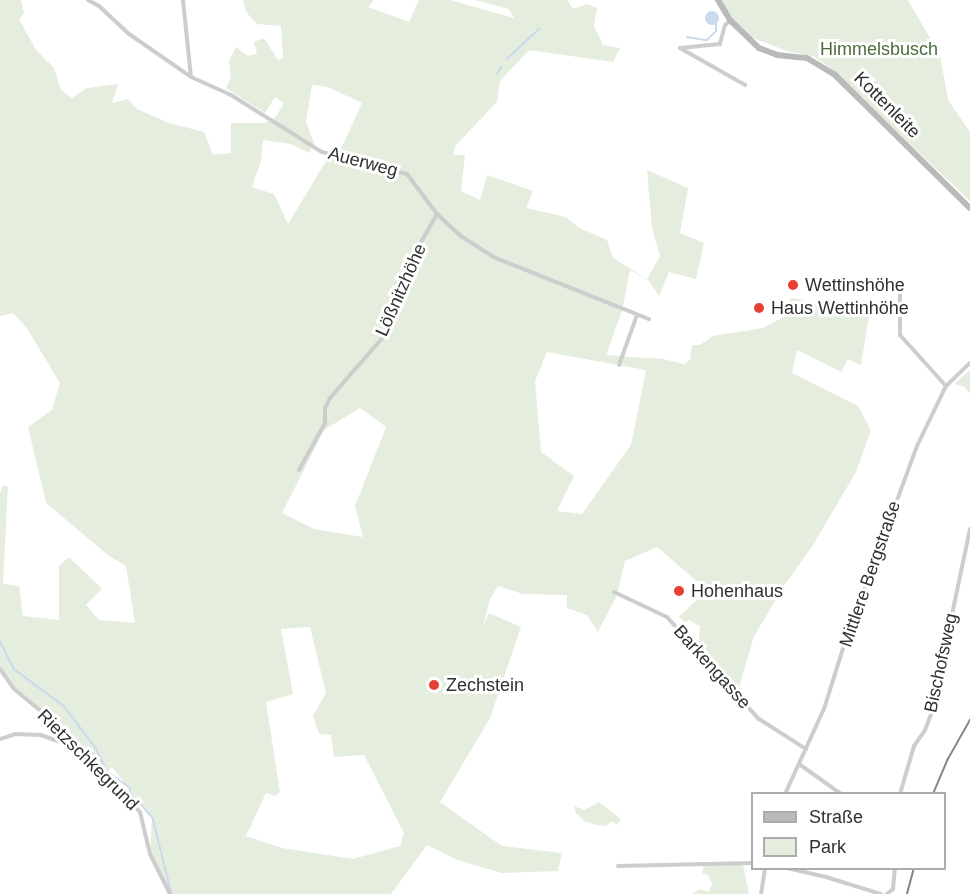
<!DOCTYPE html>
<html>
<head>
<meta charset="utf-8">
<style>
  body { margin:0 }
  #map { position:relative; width:970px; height:894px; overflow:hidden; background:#fff; font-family:Arial,sans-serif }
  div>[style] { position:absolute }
  .green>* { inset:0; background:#e4edde }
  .water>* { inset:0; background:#cadaed }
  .round { border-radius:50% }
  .stream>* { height:1.5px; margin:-0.75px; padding:0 0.75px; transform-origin:0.75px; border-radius:0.75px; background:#cadaed }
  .street>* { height:4px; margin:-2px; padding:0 2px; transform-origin:2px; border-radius:2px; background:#cdcdcd }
  .secondary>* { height:6px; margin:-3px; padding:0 3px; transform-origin:3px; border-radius:3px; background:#bababa }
  .tram>* { height:1.5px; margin:-0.75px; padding:0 0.75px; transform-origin:0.75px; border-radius:0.75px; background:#858585 }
  .dots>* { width:16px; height:16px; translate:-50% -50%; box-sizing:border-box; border:3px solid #fff; border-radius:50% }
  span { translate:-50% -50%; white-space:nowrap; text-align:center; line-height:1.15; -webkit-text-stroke:6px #fff; paint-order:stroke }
  .park-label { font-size:18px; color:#4c6c3c }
  .street-label { font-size:18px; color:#303030 }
  .poi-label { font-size:18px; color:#303030 }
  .left { translate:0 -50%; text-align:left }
  .legend { position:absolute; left:751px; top:792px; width:195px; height:78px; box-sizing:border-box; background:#fff; border:2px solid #acacac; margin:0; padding:8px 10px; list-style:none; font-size:18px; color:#303030 }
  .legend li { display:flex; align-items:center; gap:12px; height:30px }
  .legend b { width:30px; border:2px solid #acacac }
</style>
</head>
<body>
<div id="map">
  <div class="green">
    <div style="clip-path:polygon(evenodd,0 0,21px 0,24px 13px,19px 19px,36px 50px,54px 68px,61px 90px,72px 98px,87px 88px,118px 84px,112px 103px,128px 99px,137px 109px,169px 123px,204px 132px,213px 155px,231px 153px,231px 123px,265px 123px,275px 118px,284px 103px,275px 97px,265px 113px,226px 88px,231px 77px,229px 61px,236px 47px,248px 56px,257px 54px,254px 42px,264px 38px,278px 60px,283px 58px,281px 26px,257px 24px,246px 12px,243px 0,374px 0,368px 7px,409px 22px,419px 0,450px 0,514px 18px,509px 9px,475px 0,567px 0,573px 9px,587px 4px,597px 8px,594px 26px,603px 45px,620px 48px,613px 62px,529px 50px,500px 81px,497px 102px,455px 146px,454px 155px,465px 155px,461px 191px,480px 200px,487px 175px,533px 191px,526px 208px,566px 217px,579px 228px,607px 240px,613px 258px,647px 279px,660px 256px,652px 228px,647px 170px,688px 188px,680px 233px,704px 243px,696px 279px,669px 272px,659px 296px,648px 280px,630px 270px,622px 311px,606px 355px,663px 359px,684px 364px,690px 360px,692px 345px,700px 345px,713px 336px,763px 328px,782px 318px,790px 299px,794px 298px,854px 314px,856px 302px,871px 303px,861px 365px,848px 359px,841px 372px,797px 350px,792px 373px,858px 406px,871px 430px,856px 472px,813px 545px,784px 586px,754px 636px,738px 691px,698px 649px,700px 626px,689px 620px,685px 622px,679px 617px,707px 590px,657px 547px,625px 561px,617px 595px,598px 632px,587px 615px,567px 608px,567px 595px,523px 594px,498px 586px,490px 599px,483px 626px,489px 613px,521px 627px,490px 718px,440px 802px,502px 846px,562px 853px,558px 871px,502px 873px,457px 860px,427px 845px,391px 894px,170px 894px,150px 854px,152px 819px,140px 802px,112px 767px,106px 774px,69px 732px,15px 688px,0 666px,0 494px,3px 485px,8px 487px,3px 584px,19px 586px,23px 616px,59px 620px,59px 566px,69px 557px,102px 589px,86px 605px,99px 620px,135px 623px,126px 566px,109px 556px,46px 503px,28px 427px,52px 410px,60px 383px,26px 327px,13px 313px,0 316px,0 0,312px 85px,328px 87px,362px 103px,340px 151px,326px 161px,288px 224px,274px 194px,252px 187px,261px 161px,263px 140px,291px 144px,309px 153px,314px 143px,306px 122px,312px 85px,0 0,547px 352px,646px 370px,631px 445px,582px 514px,557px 511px,574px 476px,541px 452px,535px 381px,547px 352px,0 0,360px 408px,386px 427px,355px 506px,363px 537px,314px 529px,282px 513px,324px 430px,360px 408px,0 0,310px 627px,326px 693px,313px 716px,319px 734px,331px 735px,334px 757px,364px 755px,404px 833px,400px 846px,353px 859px,282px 848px,246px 836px,266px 793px,275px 796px,280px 792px,266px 702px,293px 694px,281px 629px,310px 627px)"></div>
    <div style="clip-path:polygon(720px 0,908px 0,940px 55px,948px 100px,970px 132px,970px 201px,829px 67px,813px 56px,790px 52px,745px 35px)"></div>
    <div style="clip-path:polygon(970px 370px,970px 393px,963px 386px,954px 384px)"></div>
    <div style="clip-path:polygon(599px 802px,621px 819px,617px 825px,612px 821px,606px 826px,596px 825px,584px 821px,576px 813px,574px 806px,584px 810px)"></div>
    <div style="clip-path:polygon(704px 865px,743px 865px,749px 894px,692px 894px,700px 889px,709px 892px,712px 884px,708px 875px,702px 873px)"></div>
  </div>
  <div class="water">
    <div class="round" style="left:705px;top:11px;width:14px;height:14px"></div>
  </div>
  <div class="stream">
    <div style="left:687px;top:37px;width:20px;rotate:9deg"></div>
    <div style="left:707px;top:40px;width:13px;rotate:-45deg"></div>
    <div style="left:716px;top:31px;width:8px;rotate:-90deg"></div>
    <div style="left:507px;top:59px;width:44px;rotate:-43.2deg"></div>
    <div style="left:497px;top:74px;width:8px;rotate:-60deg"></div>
    <div style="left:0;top:641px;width:31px;rotate:63deg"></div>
    <div style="left:14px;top:669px;width:62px;rotate:36.5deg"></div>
    <div style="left:64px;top:706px;width:53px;rotate:52.7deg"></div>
    <div style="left:96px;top:748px;width:25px;rotate:64deg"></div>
    <div style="left:107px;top:771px;width:29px;rotate:36deg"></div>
    <div style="left:130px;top:788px;width:5px;rotate:79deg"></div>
    <div style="left:131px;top:793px;width:33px;rotate:49deg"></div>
    <div style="left:153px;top:818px;width:78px;rotate:76deg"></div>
  </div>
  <div class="street">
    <div style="left:88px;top:0;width:13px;rotate:29deg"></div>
    <div style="left:99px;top:6px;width:41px;rotate:43deg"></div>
    <div style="left:129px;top:34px;width:75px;rotate:34.7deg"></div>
    <div style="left:191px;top:77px;width:44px;rotate:24.2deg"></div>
    <div style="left:231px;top:95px;width:107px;rotate:32.1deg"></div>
    <div style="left:322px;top:152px;width:88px;rotate:14.5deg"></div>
    <div style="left:407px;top:174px;width:50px;rotate:53.1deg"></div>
    <div style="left:437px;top:214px;width:33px;rotate:43deg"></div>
    <div style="left:461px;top:236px;width:38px;rotate:33deg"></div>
    <div style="left:493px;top:257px;width:168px;rotate:21.7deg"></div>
    <div style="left:183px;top:0;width:77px;rotate:84.1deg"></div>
    <div style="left:730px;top:21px;width:6px;rotate:141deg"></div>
    <div style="left:725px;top:25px;width:20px;rotate:105deg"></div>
    <div style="left:720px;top:44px;width:40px;rotate:174.3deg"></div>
    <div style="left:680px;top:48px;width:75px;rotate:29.6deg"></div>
    <div style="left:900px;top:290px;width:45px;rotate:90deg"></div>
    <div style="left:900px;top:335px;width:69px;rotate:48deg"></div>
    <div style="left:619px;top:365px;width:53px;rotate:-70.2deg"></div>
    <div style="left:299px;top:470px;width:54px;rotate:-61deg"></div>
    <div style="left:325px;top:423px;width:15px;rotate:-90deg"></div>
    <div style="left:325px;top:408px;width:11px;rotate:-63deg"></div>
    <div style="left:330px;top:398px;width:84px;rotate:-48.9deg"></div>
    <div style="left:385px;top:335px;width:82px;rotate:-70.7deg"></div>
    <div style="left:412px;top:258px;width:51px;rotate:-60.4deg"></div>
    <div style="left:614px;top:592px;width:59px;rotate:25.3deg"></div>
    <div style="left:667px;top:617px;width:137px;rotate:48deg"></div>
    <div style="left:759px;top:719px;width:56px;rotate:32.6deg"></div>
    <div style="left:0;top:669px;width:24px;rotate:55deg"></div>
    <div style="left:14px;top:689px;width:52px;rotate:39.5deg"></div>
    <div style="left:54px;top:722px;width:124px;rotate:46.3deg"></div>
    <div style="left:140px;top:812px;width:43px;rotate:76.6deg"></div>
    <div style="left:150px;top:854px;width:45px;rotate:63.4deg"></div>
    <div style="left:0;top:739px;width:16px;rotate:-18deg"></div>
    <div style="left:15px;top:734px;width:26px;rotate:2deg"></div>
    <div style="left:41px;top:735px;width:38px;rotate:20deg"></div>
    <div style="left:799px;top:764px;width:52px;rotate:35.5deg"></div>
    <div style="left:785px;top:794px;width:94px;rotate:-65.4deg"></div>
    <div style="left:824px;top:709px;width:73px;rotate:-72.6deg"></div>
    <div style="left:846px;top:639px;width:206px;rotate:-69.8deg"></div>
    <div style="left:917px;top:446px;width:67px;rotate:-64.2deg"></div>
    <div style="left:946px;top:386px;width:33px;rotate:-44deg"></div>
    <div style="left:900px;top:794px;width:50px;rotate:-73.7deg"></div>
    <div style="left:914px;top:746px;width:19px;rotate:-55deg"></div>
    <div style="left:925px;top:730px;width:17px;rotate:-69deg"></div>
    <div style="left:931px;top:714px;width:189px;rotate:-78.1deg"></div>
    <div style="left:618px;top:866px;width:134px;rotate:-1.3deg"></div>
    <div style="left:787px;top:868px;width:40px;rotate:13deg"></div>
    <div style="left:826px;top:877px;width:58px;rotate:17.2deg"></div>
    <div style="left:761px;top:894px;width:26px;rotate:-81deg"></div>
    <div style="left:887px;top:894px;width:8px;rotate:-40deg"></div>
    <div style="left:893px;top:889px;width:21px;rotate:-85deg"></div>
  </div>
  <div class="secondary">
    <div style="left:718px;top:0;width:23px;rotate:59deg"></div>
    <div style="left:730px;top:20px;width:40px;rotate:44deg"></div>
    <div style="left:759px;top:48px;width:19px;rotate:21deg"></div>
    <div style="left:777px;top:55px;width:30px;rotate:6deg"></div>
    <div style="left:807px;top:58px;width:31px;rotate:31deg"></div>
    <div style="left:834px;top:74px;width:191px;rotate:44.6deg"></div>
  </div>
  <div class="tram">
    <div style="left:933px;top:794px;width:38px;rotate:-67deg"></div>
    <div style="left:948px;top:759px;width:45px;rotate:-60.6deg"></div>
    <div style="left:907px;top:894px;width:27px;rotate:-75deg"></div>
  </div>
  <div class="dots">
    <div style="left:793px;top:285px;background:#e73f32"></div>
    <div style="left:759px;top:308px;background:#e73f32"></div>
    <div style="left:679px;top:591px;background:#e73f32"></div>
    <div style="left:434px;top:685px;background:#e73f32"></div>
  </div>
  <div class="park-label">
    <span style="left:879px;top:49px">Himmelsbusch</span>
  </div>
  <div class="street-label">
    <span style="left:887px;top:105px;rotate:45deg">Kottenleite</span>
    <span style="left:363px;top:162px;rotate:15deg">Auerweg</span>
    <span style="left:401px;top:290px;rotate:-66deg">Lößnitzhöhe</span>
    <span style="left:870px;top:574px;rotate:-71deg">Mittlere Bergstraße</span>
    <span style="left:941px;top:663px;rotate:-78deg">Bischofsweg</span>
    <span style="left:712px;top:667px;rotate:48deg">Barkengasse</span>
    <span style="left:88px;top:760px;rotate:45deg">Rietzschkegrund</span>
  </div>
  <div class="poi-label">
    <span class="left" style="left:805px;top:285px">Wettinshöhe</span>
    <span class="left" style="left:771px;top:308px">Haus Wettinhöhe</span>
    <span class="left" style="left:691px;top:591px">Hohenhaus</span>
    <span class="left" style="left:446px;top:685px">Zechstein</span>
  </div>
  <ul class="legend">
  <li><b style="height:8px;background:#bababa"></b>Straße</li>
  <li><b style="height:16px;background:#e4edde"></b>Park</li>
  </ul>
</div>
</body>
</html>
